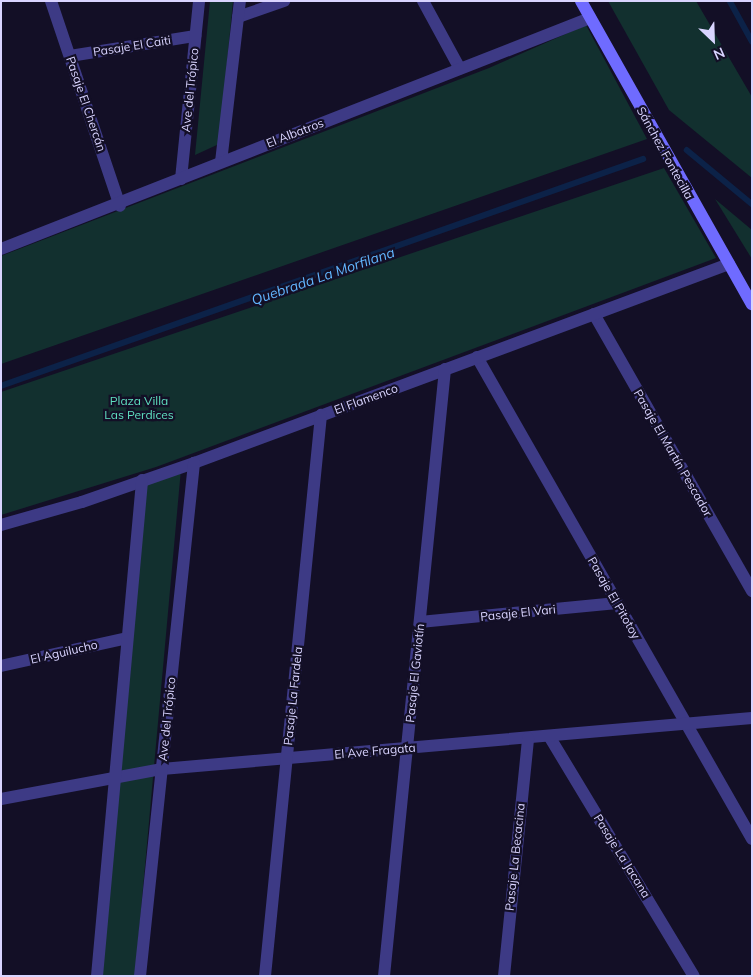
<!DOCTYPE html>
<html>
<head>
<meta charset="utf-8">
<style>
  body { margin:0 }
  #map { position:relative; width:753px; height:977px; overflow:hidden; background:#130f26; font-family:Mulish,sans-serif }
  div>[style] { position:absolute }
  .green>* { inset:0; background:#12302f }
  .stream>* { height:5.5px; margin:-2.75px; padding:0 2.75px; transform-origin:2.75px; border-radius:2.75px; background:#0c2248 }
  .street>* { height:12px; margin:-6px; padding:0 6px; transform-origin:6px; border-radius:6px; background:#3d3a85 }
  .secondary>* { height:12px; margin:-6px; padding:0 6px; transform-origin:6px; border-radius:6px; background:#6f6bff }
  span { translate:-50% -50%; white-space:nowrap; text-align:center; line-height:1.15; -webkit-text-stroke:4.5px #130f26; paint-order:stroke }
  .street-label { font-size:12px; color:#d9d4ff }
  .park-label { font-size:12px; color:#5fe0c0 }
  .water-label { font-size:14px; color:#62b6ff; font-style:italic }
  .frame { position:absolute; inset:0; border:2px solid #d9d4ff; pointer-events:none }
  .north { position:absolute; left:688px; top:15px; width:50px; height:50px; -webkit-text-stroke:4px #130f26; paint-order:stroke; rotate:156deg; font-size:14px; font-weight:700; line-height:20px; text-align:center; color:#d9d4ff }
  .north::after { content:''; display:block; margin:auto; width:18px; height:22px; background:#d9d4ff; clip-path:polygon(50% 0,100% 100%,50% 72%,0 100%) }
</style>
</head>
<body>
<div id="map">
  <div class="green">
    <div style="clip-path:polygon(210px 1px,233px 1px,219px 144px,195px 155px)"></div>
    <div style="clip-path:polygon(608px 1px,696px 1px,752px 97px,752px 178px,669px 110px)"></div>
    <div style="clip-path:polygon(586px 25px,647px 139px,1px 364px,1px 256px,489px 68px)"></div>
    <div style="clip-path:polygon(664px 168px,716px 258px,156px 467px,1px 515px,1px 392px)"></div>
    <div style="clip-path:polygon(715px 199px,752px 230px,752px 259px)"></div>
    <div style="clip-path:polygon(181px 469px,135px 976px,101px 976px,146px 483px)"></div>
  </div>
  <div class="stream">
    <div style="left:730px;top:1px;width:46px;rotate:61.2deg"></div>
    <div style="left:687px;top:150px;width:85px;rotate:39.7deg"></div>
    <div style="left:1px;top:386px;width:681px;rotate:-19.47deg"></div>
  </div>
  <div class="street">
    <div style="left:51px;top:1px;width:216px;rotate:71.4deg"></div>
    <div style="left:423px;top:1px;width:77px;rotate:61.4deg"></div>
    <div style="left:238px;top:17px;width:49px;rotate:-19.2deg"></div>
    <div style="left:70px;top:56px;width:127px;rotate:-9.1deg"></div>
    <div style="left:221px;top:162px;width:162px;rotate:-83.3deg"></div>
    <div style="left:181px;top:179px;width:179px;rotate:-84.2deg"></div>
    <div style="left:1px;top:249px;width:633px;rotate:-21.41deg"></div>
    <div style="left:594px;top:314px;width:319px;rotate:60.3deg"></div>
    <div style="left:477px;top:357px;width:555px;rotate:60.29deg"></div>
    <div style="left:1px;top:525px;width:84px;rotate:-15.9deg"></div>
    <div style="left:82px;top:502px;width:119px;rotate:-19.2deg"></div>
    <div style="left:194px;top:463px;width:571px;rotate:-20.4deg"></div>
    <div style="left:420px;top:622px;width:198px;rotate:-5.5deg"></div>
    <div style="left:1px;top:666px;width:129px;rotate:-12.5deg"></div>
    <div style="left:549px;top:736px;width:280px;rotate:58.9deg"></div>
    <div style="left:1px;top:799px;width:164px;rotate:-10.6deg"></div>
    <div style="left:162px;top:769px;width:592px;rotate:-4.94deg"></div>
    <div style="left:97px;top:976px;width:498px;rotate:-84.8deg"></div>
    <div style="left:140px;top:976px;width:516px;rotate:-83.99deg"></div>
    <div style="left:265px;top:976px;width:564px;rotate:-84.3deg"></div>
    <div style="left:384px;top:976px;width:610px;rotate:-84.26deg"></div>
    <div style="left:504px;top:976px;width:239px;rotate:-84.2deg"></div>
  </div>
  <div class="secondary">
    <div style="left:581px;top:1px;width:348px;rotate:60.6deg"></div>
  </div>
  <div class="street-label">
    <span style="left:132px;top:46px;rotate:-9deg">Pasaje El Caiti</span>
    <span style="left:190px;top:90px;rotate:-84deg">Ave del Trópico</span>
    <span style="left:86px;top:104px;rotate:71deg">Pasaje El Chercán</span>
    <span style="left:295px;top:133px;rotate:-21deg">El Albatros</span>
    <span style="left:665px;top:153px;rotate:61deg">Sánchez Fontecilla</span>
    <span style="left:366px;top:399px;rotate:-20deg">El Flamenco</span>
    <span style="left:673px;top:453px;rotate:60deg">Pasaje El Martín Pescador</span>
    <span style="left:614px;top:598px;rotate:60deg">Pasaje El Pitotoy</span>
    <span style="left:518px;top:613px;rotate:-6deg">Pasaje El Vari</span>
    <span style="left:64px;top:652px;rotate:-13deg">El Aguilucho</span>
    <span style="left:415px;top:673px;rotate:-84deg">Pasaje El Gaviotín</span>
    <span style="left:293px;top:696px;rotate:-84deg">Pasaje La Fardela</span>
    <span style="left:167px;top:719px;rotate:-84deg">Ave del Trópico</span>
    <span style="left:375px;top:751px;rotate:-5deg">El Ave Fragata</span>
    <span style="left:622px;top:856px;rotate:58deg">Pasaje La Jacana</span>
    <span style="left:515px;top:857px;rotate:-84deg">Pasaje La Becacina</span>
  </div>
  <div class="park-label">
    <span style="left:139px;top:408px">Plaza Villa<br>Las Perdices</span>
  </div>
  <div class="water-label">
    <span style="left:323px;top:276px;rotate:-19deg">Quebrada La Morfilana</span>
  </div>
  <div class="frame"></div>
  <div class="north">N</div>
</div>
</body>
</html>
